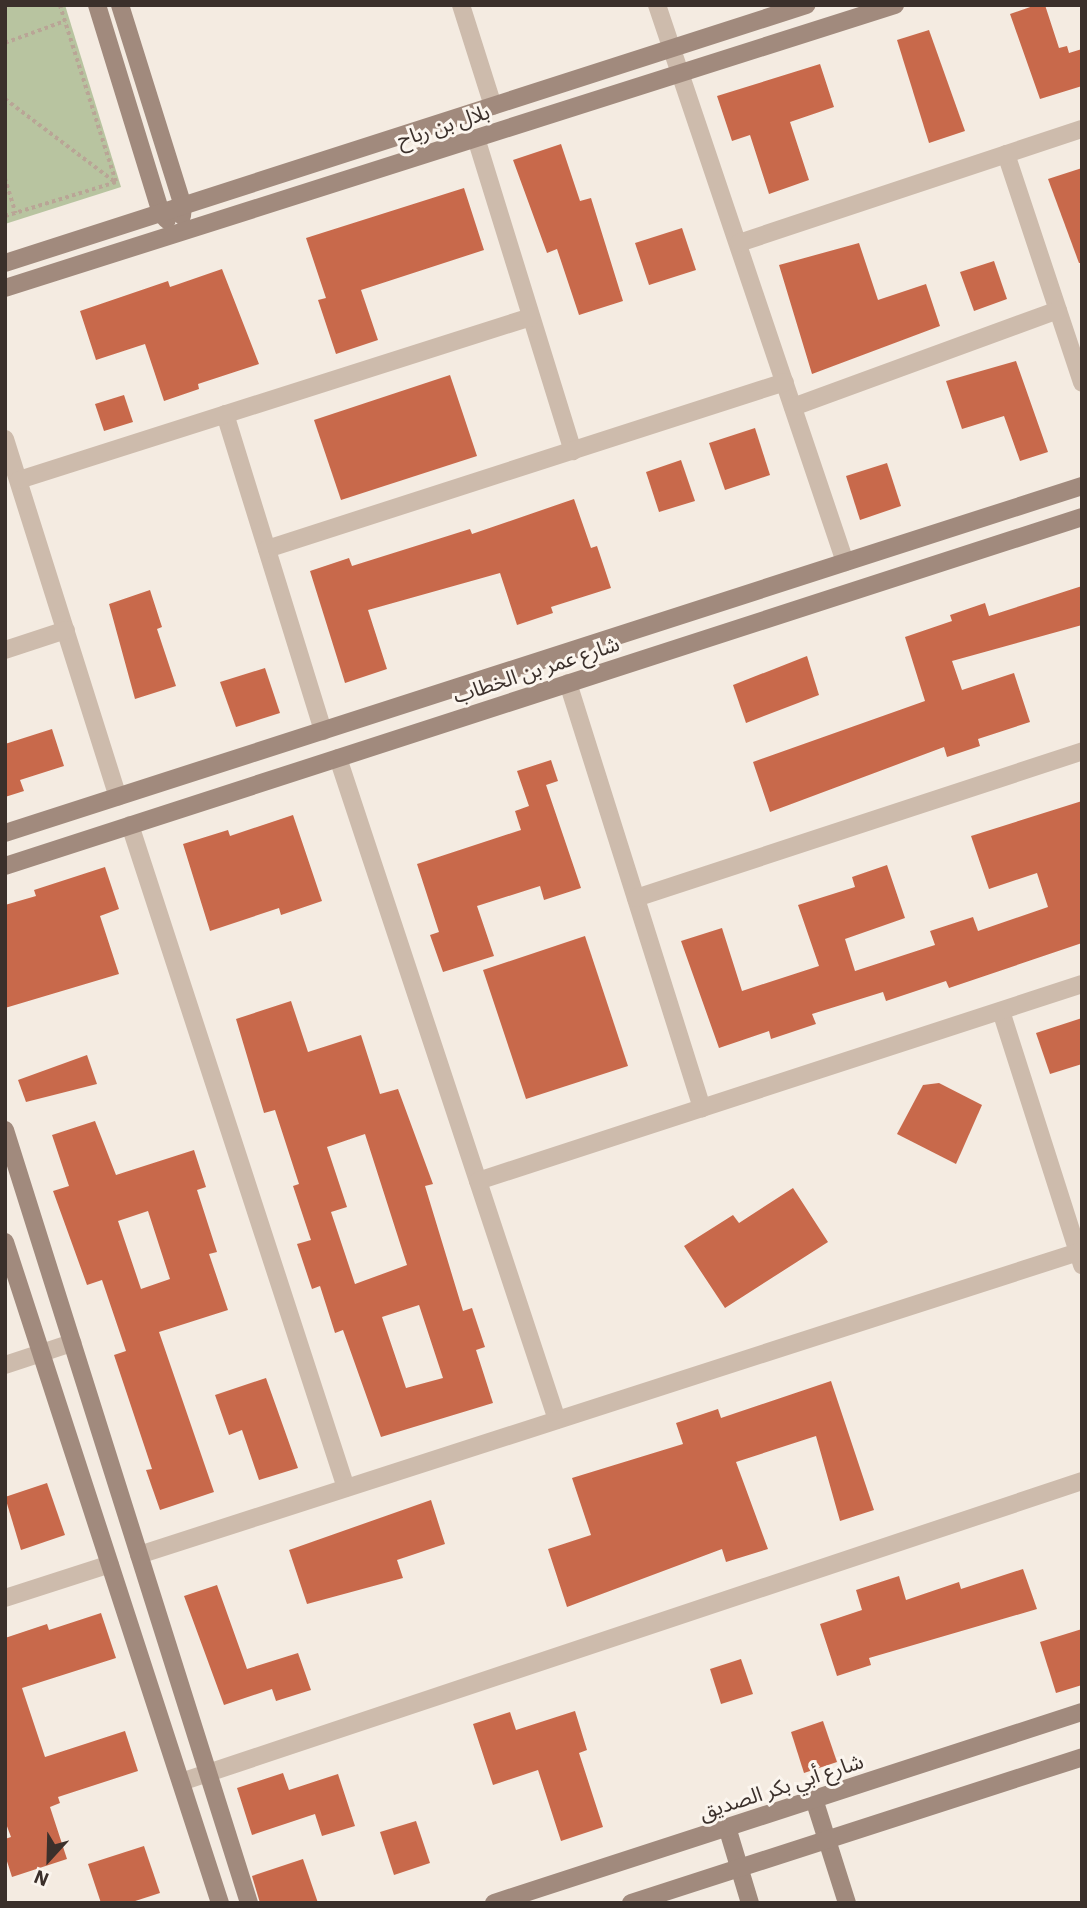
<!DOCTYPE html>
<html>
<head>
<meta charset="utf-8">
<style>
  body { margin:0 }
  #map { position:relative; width:1087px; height:1908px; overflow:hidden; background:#f4ebe1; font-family:"IBM Plex Sans","Noto Sans Arabic",sans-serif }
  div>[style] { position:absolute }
  .green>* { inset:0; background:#b8c4a0 }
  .building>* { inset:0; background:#c8694b }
  .path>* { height:3.5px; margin-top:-1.75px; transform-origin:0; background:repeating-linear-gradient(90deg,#b9a596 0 3.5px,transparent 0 7px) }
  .street>* { height:18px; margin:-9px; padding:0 9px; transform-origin:9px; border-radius:9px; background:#cdbbac }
  .secondary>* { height:18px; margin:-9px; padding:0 9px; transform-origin:9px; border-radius:9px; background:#a18a7d }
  span { translate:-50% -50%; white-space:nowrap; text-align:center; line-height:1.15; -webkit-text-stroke:6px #fbf5ee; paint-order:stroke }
  .street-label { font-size:21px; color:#3b302b }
  .frame { position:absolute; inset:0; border:7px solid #3b302b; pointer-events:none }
  .north { position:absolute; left:14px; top:1824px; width:70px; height:70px; -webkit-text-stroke:5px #fbf5ee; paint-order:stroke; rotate:202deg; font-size:19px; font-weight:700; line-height:28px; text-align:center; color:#3b302b }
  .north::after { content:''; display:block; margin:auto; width:24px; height:32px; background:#3b302b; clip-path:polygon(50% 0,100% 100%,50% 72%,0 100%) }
</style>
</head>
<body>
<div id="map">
  <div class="green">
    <div style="clip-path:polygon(5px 5px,65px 5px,121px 187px,5px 224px)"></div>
  </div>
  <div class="building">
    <div style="clip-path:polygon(1036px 5px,1045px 5px,1059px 48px,1067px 46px,1069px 53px,1082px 49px,1082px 86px,1040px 99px,1010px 14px)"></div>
    <div style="clip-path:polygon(929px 30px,965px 131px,929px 143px,897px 40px)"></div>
    <div style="clip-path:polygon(820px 64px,834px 107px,790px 122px,809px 180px,769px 194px,750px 135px,732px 141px,717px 96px)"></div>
    <div style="clip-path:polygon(561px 144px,580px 201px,591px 198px,623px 301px,579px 315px,557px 249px,547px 253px,513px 160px)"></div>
    <div style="clip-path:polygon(1082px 168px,1082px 263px,1079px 263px,1048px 179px)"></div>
    <div style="clip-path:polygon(464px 188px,484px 250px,361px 290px,378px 340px,336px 354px,318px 300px,326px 298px,306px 238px)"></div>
    <div style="clip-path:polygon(682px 228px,696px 270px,649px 285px,635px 243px)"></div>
    <div style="clip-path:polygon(859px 243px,878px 300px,926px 284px,940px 326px,812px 374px,779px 265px)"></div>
    <div style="clip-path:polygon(994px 261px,1007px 299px,974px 311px,960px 272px)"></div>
    <div style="clip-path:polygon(222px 269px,259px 364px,198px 384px,199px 389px,164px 401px,145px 344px,96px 360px,80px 311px,168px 281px,170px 287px)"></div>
    <div style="clip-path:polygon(1016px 361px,1048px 452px,1020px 461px,1004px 416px,962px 429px,946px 381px)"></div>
    <div style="clip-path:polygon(450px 375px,477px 456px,341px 500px,314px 420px)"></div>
    <div style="clip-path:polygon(124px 395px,133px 422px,104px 431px,95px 404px)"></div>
    <div style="clip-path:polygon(755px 428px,770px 475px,725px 490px,709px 443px)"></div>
    <div style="clip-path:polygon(681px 460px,695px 501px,659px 512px,646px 472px)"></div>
    <div style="clip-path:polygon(887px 463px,901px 506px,860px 520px,846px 476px)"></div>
    <div style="clip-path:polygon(574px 499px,591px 548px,597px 546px,611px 588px,551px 607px,553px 613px,517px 625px,500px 573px,368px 610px,387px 669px,345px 683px,310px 571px,349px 558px,352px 566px,470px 529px,472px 534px)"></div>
    <div style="clip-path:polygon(1082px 586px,1082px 625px,952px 661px,962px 690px,1014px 673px,1030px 722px,978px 739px,980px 746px,947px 757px,944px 747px,770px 812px,753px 762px,925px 701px,905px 637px,952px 621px,950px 615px,985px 603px,989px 616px)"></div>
    <div style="clip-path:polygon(150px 590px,162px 627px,157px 629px,176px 686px,135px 699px,109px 604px)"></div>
    <div style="clip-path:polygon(807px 656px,819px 695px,746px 723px,733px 685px)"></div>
    <div style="clip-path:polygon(265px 668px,280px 713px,236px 727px,220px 682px)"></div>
    <div style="clip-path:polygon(52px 729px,64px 766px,20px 780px,24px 791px,5px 797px,5px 744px)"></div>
    <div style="clip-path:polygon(551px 760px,558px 781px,546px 785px,581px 888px,544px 900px,540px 886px,477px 906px,494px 956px,443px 972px,430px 935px,439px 932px,417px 864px,521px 830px,515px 811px,529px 806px,517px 771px)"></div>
    <div style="clip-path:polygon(1082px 801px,1082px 943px,949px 988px,946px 981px,886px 1001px,883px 992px,812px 1014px,816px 1024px,771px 1039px,769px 1031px,719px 1048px,681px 941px,722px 928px,742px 991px,819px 966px,798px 905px,855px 887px,852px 877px,887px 865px,905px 918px,845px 939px,855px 971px,935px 945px,930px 931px,973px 917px,978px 931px,1048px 907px,1037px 873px,989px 889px,971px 836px)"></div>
    <div style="clip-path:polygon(293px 815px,322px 901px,281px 915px,279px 908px,210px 931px,183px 844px,228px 830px,230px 836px)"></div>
    <div style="clip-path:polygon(105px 867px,119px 909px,100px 916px,119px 974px,5px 1008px,5px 905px,36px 896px,34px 890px)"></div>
    <div style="clip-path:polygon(585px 936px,628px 1066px,526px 1099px,483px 970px)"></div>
    <div style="clip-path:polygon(evenodd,291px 1001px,308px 1052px,361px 1035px,380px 1094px,398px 1089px,433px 1184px,425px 1186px,463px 1311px,472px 1308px,485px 1347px,476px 1350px,493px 1403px,381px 1437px,343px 1330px,335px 1333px,320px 1286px,312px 1289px,297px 1244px,311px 1240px,293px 1186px,299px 1184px,275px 1110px,264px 1113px,236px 1019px,291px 1001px,365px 1134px,407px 1265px,355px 1284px,331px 1212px,347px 1207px,327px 1147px,365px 1134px,291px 1001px,419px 1305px,443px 1378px,406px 1388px,382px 1317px,419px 1305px)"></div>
    <div style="clip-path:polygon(1082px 1018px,1082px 1064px,1050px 1074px,1036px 1033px)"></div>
    <div style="clip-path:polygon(87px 1055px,97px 1084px,26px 1102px,18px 1080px)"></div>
    <div style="clip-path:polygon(939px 1083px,982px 1105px,956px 1164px,897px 1134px,923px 1085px)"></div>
    <div style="clip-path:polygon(evenodd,95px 1121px,116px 1175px,194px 1150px,206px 1187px,197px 1190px,217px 1252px,209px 1254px,228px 1310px,159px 1332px,214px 1492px,160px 1510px,146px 1470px,152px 1469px,114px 1355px,126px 1351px,102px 1280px,87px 1285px,53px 1191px,69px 1186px,52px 1135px,95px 1121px,148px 1211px,170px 1279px,141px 1289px,118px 1221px,148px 1211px)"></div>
    <div style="clip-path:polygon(793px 1188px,828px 1242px,725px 1308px,684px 1246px,733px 1215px,739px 1223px)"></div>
    <div style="clip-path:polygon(266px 1378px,298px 1468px,259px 1480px,242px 1430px,229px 1435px,215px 1395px)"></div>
    <div style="clip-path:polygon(831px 1381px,874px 1510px,840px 1521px,816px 1436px,736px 1462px,768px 1549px,726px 1562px,722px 1549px,567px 1607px,548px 1549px,591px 1535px,572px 1478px,683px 1444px,676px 1423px,718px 1409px,721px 1418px)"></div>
    <div style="clip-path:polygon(47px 1483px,65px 1535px,21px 1550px,5px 1497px)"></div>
    <div style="clip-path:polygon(431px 1500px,445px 1544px,397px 1560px,403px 1578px,307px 1604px,289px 1550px)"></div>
    <div style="clip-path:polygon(1023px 1569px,1037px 1609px,869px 1658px,871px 1665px,837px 1676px,820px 1624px,862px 1610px,856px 1590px,899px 1576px,906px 1600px,959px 1582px,961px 1589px)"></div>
    <div style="clip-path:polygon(217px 1585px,247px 1669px,298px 1653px,311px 1690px,276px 1701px,272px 1689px,224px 1705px,184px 1596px)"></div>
    <div style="clip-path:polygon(101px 1613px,116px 1658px,22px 1688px,45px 1757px,125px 1731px,138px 1771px,58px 1797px,60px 1803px,50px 1807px,67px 1859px,12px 1877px,5px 1855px,5px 1839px,11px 1837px,5px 1821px,5px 1638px,47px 1624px,49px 1630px)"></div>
    <div style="clip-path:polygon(1082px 1629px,1082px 1685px,1056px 1693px,1040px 1642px)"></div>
    <div style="clip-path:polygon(741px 1659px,753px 1694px,721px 1704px,710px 1669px)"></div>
    <div style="clip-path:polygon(575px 1711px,587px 1750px,579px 1753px,603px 1827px,561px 1841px,538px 1770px,493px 1785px,473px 1724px,510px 1712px,516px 1730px)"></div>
    <div style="clip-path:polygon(823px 1721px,837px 1762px,804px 1773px,791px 1732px)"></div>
    <div style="clip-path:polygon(283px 1773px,289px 1790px,338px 1774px,355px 1826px,322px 1836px,315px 1814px,252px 1835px,237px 1788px)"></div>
    <div style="clip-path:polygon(416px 1821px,430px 1863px,394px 1875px,380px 1832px)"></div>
    <div style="clip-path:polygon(144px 1846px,160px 1893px,129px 1903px,101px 1903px,88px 1864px)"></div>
    <div style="clip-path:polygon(303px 1859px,318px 1903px,260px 1903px,252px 1876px)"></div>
  </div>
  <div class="path">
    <div style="left:60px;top:5px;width:186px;rotate:72.4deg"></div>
    <div style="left:5px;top:43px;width:64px;rotate:-20.1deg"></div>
    <div style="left:5px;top:99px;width:136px;rotate:37deg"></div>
    <div style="left:5px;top:178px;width:37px;rotate:73deg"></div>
    <div style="left:5px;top:216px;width:116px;rotate:-17deg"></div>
  </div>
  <div class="street">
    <div style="left:461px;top:5px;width:106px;rotate:72.4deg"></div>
    <div style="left:657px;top:5px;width:588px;rotate:71.35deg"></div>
    <div style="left:476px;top:138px;width:328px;rotate:72.8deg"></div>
    <div style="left:1006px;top:154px;width:241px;rotate:71.6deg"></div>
    <div style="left:739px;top:243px;width:361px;rotate:-18.4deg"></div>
    <div style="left:793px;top:407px;width:282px;rotate:-20.1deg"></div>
    <div style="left:225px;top:414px;width:332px;rotate:72.8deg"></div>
    <div style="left:5px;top:439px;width:375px;rotate:72.5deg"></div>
    <div style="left:19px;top:480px;width:537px;rotate:-17.66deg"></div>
    <div style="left:267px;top:549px;width:544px;rotate:-17.87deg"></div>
    <div style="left:5px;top:650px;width:64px;rotate:-18.2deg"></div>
    <div style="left:568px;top:683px;width:446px;rotate:72.5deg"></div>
    <div style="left:338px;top:758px;width:697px;rotate:71.69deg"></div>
    <div style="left:130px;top:825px;width:697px;rotate:71.95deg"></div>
    <div style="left:636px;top:898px;width:470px;rotate:-18.2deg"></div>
    <div style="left:1001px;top:1011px;width:267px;rotate:72.3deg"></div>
    <div style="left:478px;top:1181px;width:635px;rotate:-18.06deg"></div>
    <div style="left:5px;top:1365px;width:71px;rotate:-18.2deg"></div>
    <div style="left:139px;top:1555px;width:987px;rotate:-17.88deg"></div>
    <div style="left:5px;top:1598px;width:110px;rotate:-17.9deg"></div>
    <div style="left:181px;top:1782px;width:950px;rotate:-18.47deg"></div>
  </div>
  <div class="secondary">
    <div style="left:97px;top:5px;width:218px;rotate:72.9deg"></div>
    <div style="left:161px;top:213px;width:9px;rotate:49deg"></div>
    <div style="left:120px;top:5px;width:211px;rotate:72.6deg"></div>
    <div style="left:183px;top:206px;width:10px;rotate:96deg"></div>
    <div style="left:5px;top:263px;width:842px;rotate:-17.85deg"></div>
    <div style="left:5px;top:288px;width:934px;rotate:-17.64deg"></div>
    <div style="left:5px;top:833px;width:1132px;rotate:-17.86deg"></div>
    <div style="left:5px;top:866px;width:1132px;rotate:-17.95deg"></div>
    <div style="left:5px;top:1130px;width:811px;rotate:72.48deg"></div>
    <div style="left:5px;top:1242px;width:695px;rotate:71.98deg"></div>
    <div style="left:814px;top:1799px;width:109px;rotate:72.4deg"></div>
    <div style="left:727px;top:1827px;width:79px;rotate:73.2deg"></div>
    <div style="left:494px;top:1903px;width:618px;rotate:-18deg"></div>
    <div style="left:631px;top:1903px;width:474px;rotate:-17.9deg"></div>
  </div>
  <div class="street-label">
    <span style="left:443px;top:125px;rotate:-18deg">بلال بن رباح</span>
    <span style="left:536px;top:669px;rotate:-18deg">شارع عمر بن الخطاب</span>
    <span style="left:781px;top:1786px;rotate:-18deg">شارع أبي بكر الصديق</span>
  </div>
  <div class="frame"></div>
  <div class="north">N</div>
</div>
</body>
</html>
